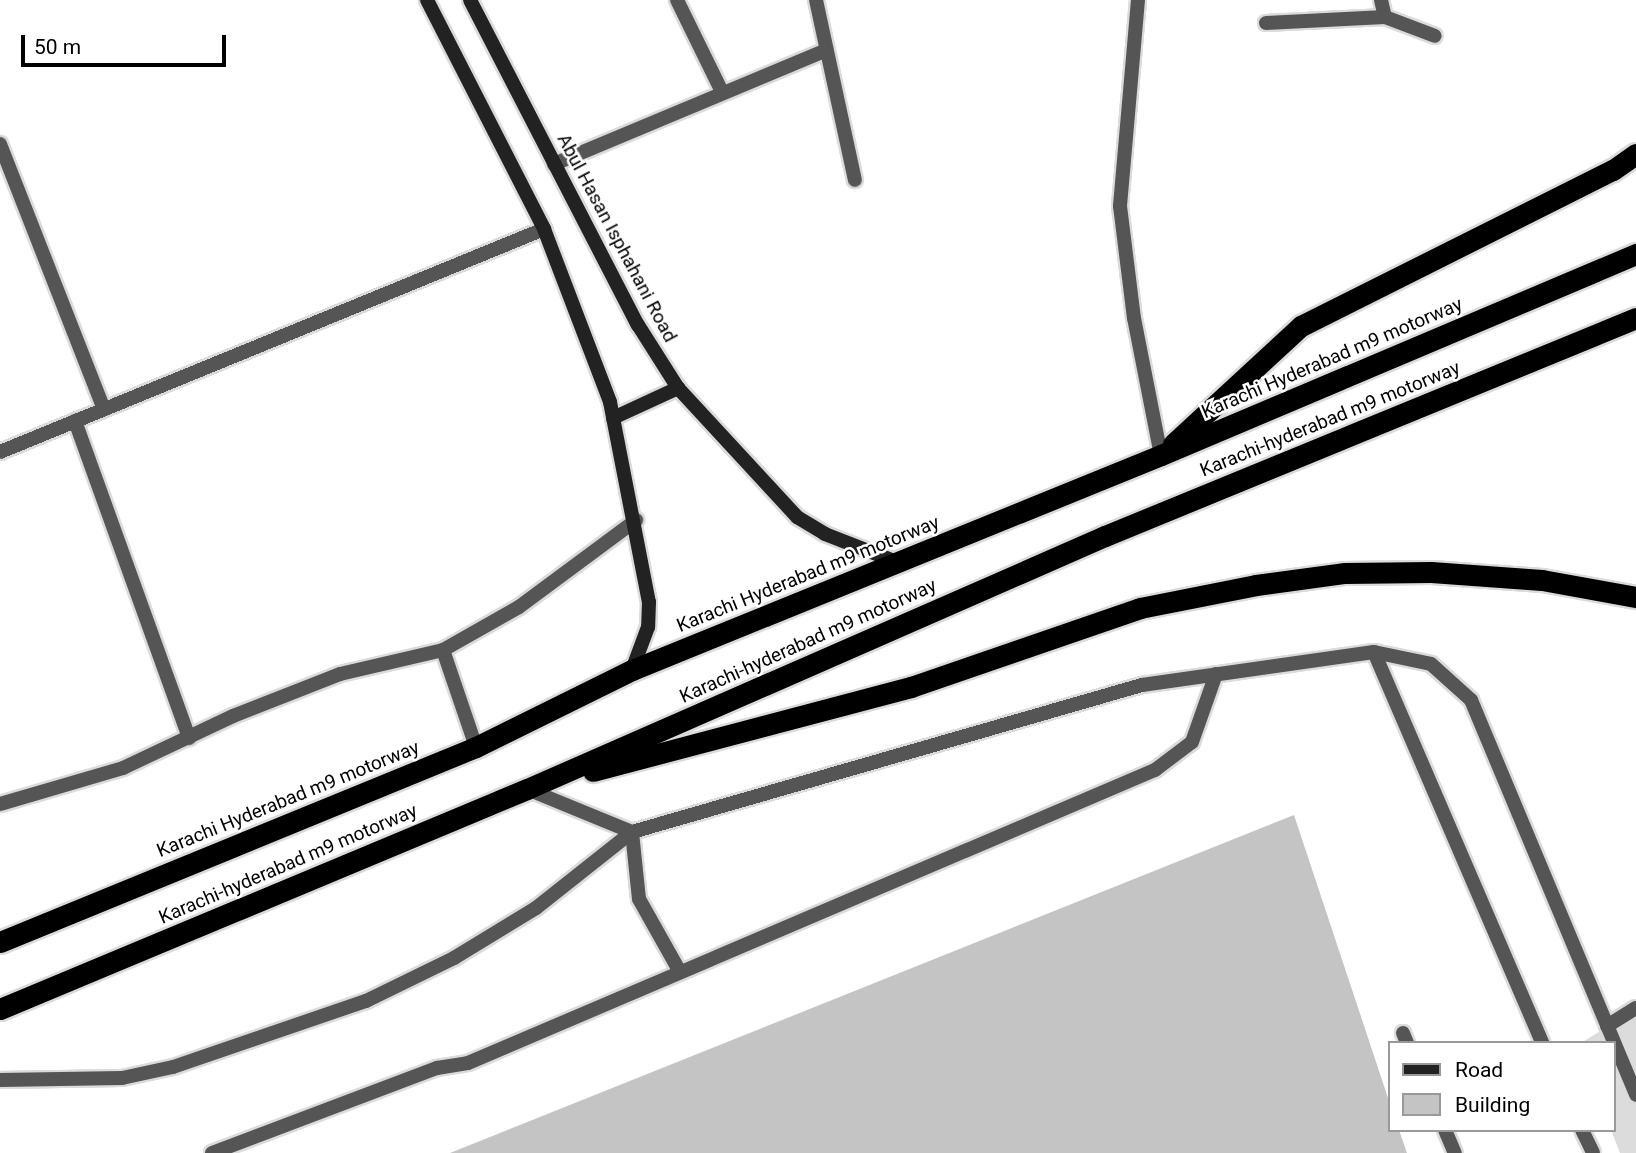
<!DOCTYPE html>
<html>
<head>
<meta charset="utf-8">
<style>
  body { margin:0 }
  #map { position:relative; width:1636px; height:1153px; overflow:hidden; background:#fff; font-family:Roboto,sans-serif }
  div>[style] { position:absolute }
  .green>* { inset:0; background:#dcdcdc }
  .building>* { inset:0; background:#c4c4c4 }
  .roads { filter:drop-shadow(2px 0 #dbdbdb) drop-shadow(-2px 0 #dbdbdb) drop-shadow(0 2px #dbdbdb) drop-shadow(0 -2px #dbdbdb) }
  .lane>* { height:14px; margin:-7px; padding:0 7px; transform-origin:7px; border-radius:7px; background:#555 }
  .street>* { height:14px; margin:-7px; padding:0 7px; transform-origin:7px; border-radius:7px; background:#555 }
  .secondary>* { height:14px; margin:-7px; padding:0 7px; transform-origin:7px; border-radius:7px; background:#222 }
  .highway>* { height:21px; margin:-10.5px; padding:0 10.5px; transform-origin:10.5px; border-radius:10.5px; background:#000 }
  span { translate:-50% -50%; white-space:nowrap; text-align:center; line-height:1.15; -webkit-text-stroke:5px #fff; paint-order:stroke }
  .street-label { font-size:19px; color:#000 }
  .legend { position:absolute; left:1388px; top:1041px; width:228px; height:91px; box-sizing:border-box; background:#fff; border:2px solid #999; margin:0; padding:9px 12px; list-style:none; font-size:21px; color:#000 }
  .legend li { display:flex; align-items:center; gap:14px; height:35px }
  .legend b { width:35px; border:2px solid #999 }
  .scale { position:absolute; left:21px; top:35px; width:205px; height:32px; box-sizing:border-box; border:4px solid #000; border-top:0; padding-left:9px; font-size:21px; line-height:24px; white-space:nowrap; color:#000; -webkit-text-stroke:5px #fff; paint-order:stroke }
</style>
</head>
<body>
<div id="map">
  <div class="green">
    <div style="clip-path:polygon(1636px 1009px,1636px 1153px,1620px 1153px,1611px 1130px,1613px 1043px,1581px 1043px)"></div>
  </div>
  <div class="building">
    <div style="clip-path:polygon(1294px 815px,1389px 1101px,1389px 1130px,1399px 1130px,1407px 1153px,450px 1153px)"></div>
  </div>
  <div class="roads">
    <div class="lane">
      <div style="left:75px;top:421px;width:337px;rotate:70.2deg"></div>
      <div style="left:443px;top:650px;width:102px;rotate:71.2deg"></div>
      <div style="left:1374px;top:652px;width:426px;rotate:66.7deg"></div>
      <div style="left:0;top:804px;width:128px;rotate:-16.3deg"></div>
      <div style="left:123px;top:768px;width:122px;rotate:-25.3deg"></div>
      <div style="left:233px;top:716px;width:115px;rotate:-21.4deg"></div>
      <div style="left:340px;top:674px;width:106px;rotate:-13.1deg"></div>
      <div style="left:443px;top:650px;width:87px;rotate:-29.5deg"></div>
      <div style="left:519px;top:607px;width:146px;rotate:-36.6deg"></div>
      <div style="left:1403px;top:1033px;width:11px;rotate:68deg"></div>
      <div style="left:1445px;top:1130px;width:25px;rotate:67deg"></div>
      <div style="left:1582px;top:1130px;width:25px;rotate:64deg"></div>
    </div>
    <div class="street">
      <div style="left:677px;top:0;width:102px;rotate:63.9deg"></div>
      <div style="left:816px;top:0;width:184px;rotate:77.8deg"></div>
      <div style="left:1138px;top:0;width:207px;rotate:95deg"></div>
      <div style="left:1120px;top:206px;width:113px;rotate:82.9deg"></div>
      <div style="left:1134px;top:318px;width:140px;rotate:78.9deg"></div>
      <div style="left:1381px;top:0;width:17px;rotate:77deg"></div>
      <div style="left:1266px;top:23px;width:119px;rotate:-2.9deg"></div>
      <div style="left:1385px;top:17px;width:53px;rotate:20.8deg"></div>
      <div style="left:0;top:144px;width:285px;rotate:68.6deg"></div>
      <div style="left:554px;top:164px;width:295px;rotate:-22.7deg"></div>
      <div style="left:0;top:452px;width:588px;rotate:-22.29deg"></div>
      <div style="left:680px;top:972px;width:84px;rotate:-119.3deg"></div>
      <div style="left:639px;top:899px;width:67px;rotate:-96deg"></div>
      <div style="left:632px;top:832px;width:531px;rotate:-16.08deg"></div>
      <div style="left:1142px;top:685px;width:234px;rotate:-8.1deg"></div>
      <div style="left:1374px;top:652px;width:58px;rotate:11.9deg"></div>
      <div style="left:1431px;top:664px;width:54px;rotate:42deg"></div>
      <div style="left:1471px;top:700px;width:428px;rotate:67.3deg"></div>
      <div style="left:1607px;top:1026px;width:34px;rotate:-32deg"></div>
      <div style="left:0;top:1080px;width:122px;rotate:-0.9deg"></div>
      <div style="left:122px;top:1078px;width:52px;rotate:-12.2deg"></div>
      <div style="left:173px;top:1067px;width:204px;rotate:-18.9deg"></div>
      <div style="left:366px;top:1001px;width:98px;rotate:-26deg"></div>
      <div style="left:454px;top:958px;width:96px;rotate:-31.4deg"></div>
      <div style="left:536px;top:908px;width:122px;rotate:-38.4deg"></div>
      <div style="left:632px;top:832px;width:113px;rotate:-157.7deg"></div>
      <div style="left:212px;top:1153px;width:241px;rotate:-20.7deg"></div>
      <div style="left:437px;top:1068px;width:31px;rotate:-9deg"></div>
      <div style="left:468px;top:1063px;width:747px;rotate:-23.1deg"></div>
      <div style="left:1155px;top:770px;width:46px;rotate:-37.1deg"></div>
      <div style="left:1192px;top:742px;width:72px;rotate:-70.6deg"></div>
    </div>
    <div class="secondary">
      <div style="left:427px;top:0;width:257px;rotate:62.9deg"></div>
      <div style="left:544px;top:229px;width:185px;rotate:69.1deg"></div>
      <div style="left:610px;top:402px;width:204px;rotate:79deg"></div>
      <div style="left:649px;top:602px;width:25px;rotate:92deg"></div>
      <div style="left:648px;top:627px;width:46px;rotate:110.4deg"></div>
      <div style="left:470px;top:0;width:366px;rotate:62.7deg"></div>
      <div style="left:638px;top:325px;width:75px;rotate:57.6deg"></div>
      <div style="left:678px;top:388px;width:176px;rotate:47.3deg"></div>
      <div style="left:797px;top:517px;width:33px;rotate:31deg"></div>
      <div style="left:825px;top:534px;width:77px;rotate:21.3deg"></div>
      <div style="left:613px;top:418px;width:72px;rotate:-24.8deg"></div>
    </div>
    <div class="highway">
      <div style="left:1173px;top:444px;width:174px;rotate:-42.7deg"></div>
      <div style="left:1301px;top:326px;width:349px;rotate:-26.6deg"></div>
      <div style="left:1613px;top:170px;width:28px;rotate:-35deg"></div>
      <div style="left:593px;top:771px;width:329px;rotate:-14.8deg"></div>
      <div style="left:911px;top:687px;width:242px;rotate:-19deg"></div>
      <div style="left:1140px;top:608px;width:118px;rotate:-11.2deg"></div>
      <div style="left:1256px;top:585px;width:90px;rotate:-7.7deg"></div>
      <div style="left:1345px;top:573px;width:86px;rotate:-0.7deg"></div>
      <div style="left:1431px;top:572px;width:111px;rotate:4.1deg"></div>
      <div style="left:1542px;top:580px;width:96px;rotate:10.3deg"></div>
      <div style="left:0;top:942px;width:514px;rotate:-22.28deg"></div>
      <div style="left:476px;top:747px;width:174px;rotate:-26.3deg"></div>
      <div style="left:632px;top:670px;width:571px;rotate:-22.12deg"></div>
      <div style="left:1161px;top:455px;width:516px;rotate:-22.94deg"></div>
      <div style="left:0;top:1009px;width:571px;rotate:-22.66deg"></div>
      <div style="left:527px;top:789px;width:631px;rotate:-23.64deg"></div>
      <div style="left:1105px;top:536px;width:574px;rotate:-22.32deg"></div>
    </div>
  </div>
  <div class="street-label">
    <span style="left:617px;top:238px;rotate:62deg">Abul Hasan Isphahani Road</span>
    <span style="left:1332px;top:358px;rotate:-23deg">Karachi Hyderabad m9 motorway</span>
    <span style="left:1330px;top:419px;rotate:-22deg">Karachi-hyderabad m9 motorway</span>
    <span style="left:808px;top:574px;rotate:-22deg">Karachi Hyderabad m9 motorway</span>
    <span style="left:808px;top:641px;rotate:-24deg">Karachi-hyderabad m9 motorway</span>
    <span style="left:288px;top:799px;rotate:-22deg">Karachi Hyderabad m9 motorway</span>
    <span style="left:288px;top:864px;rotate:-23deg">Karachi-hyderabad m9 motorway</span>
  </div>
  <ul class="legend">
  <li><b style="height:9px;background:#222"></b>Road</li>
  <li><b style="height:19px;background:#c4c4c4"></b>Building</li>
  </ul>
  <div class="scale">50 m</div>
</div>
</body>
</html>
